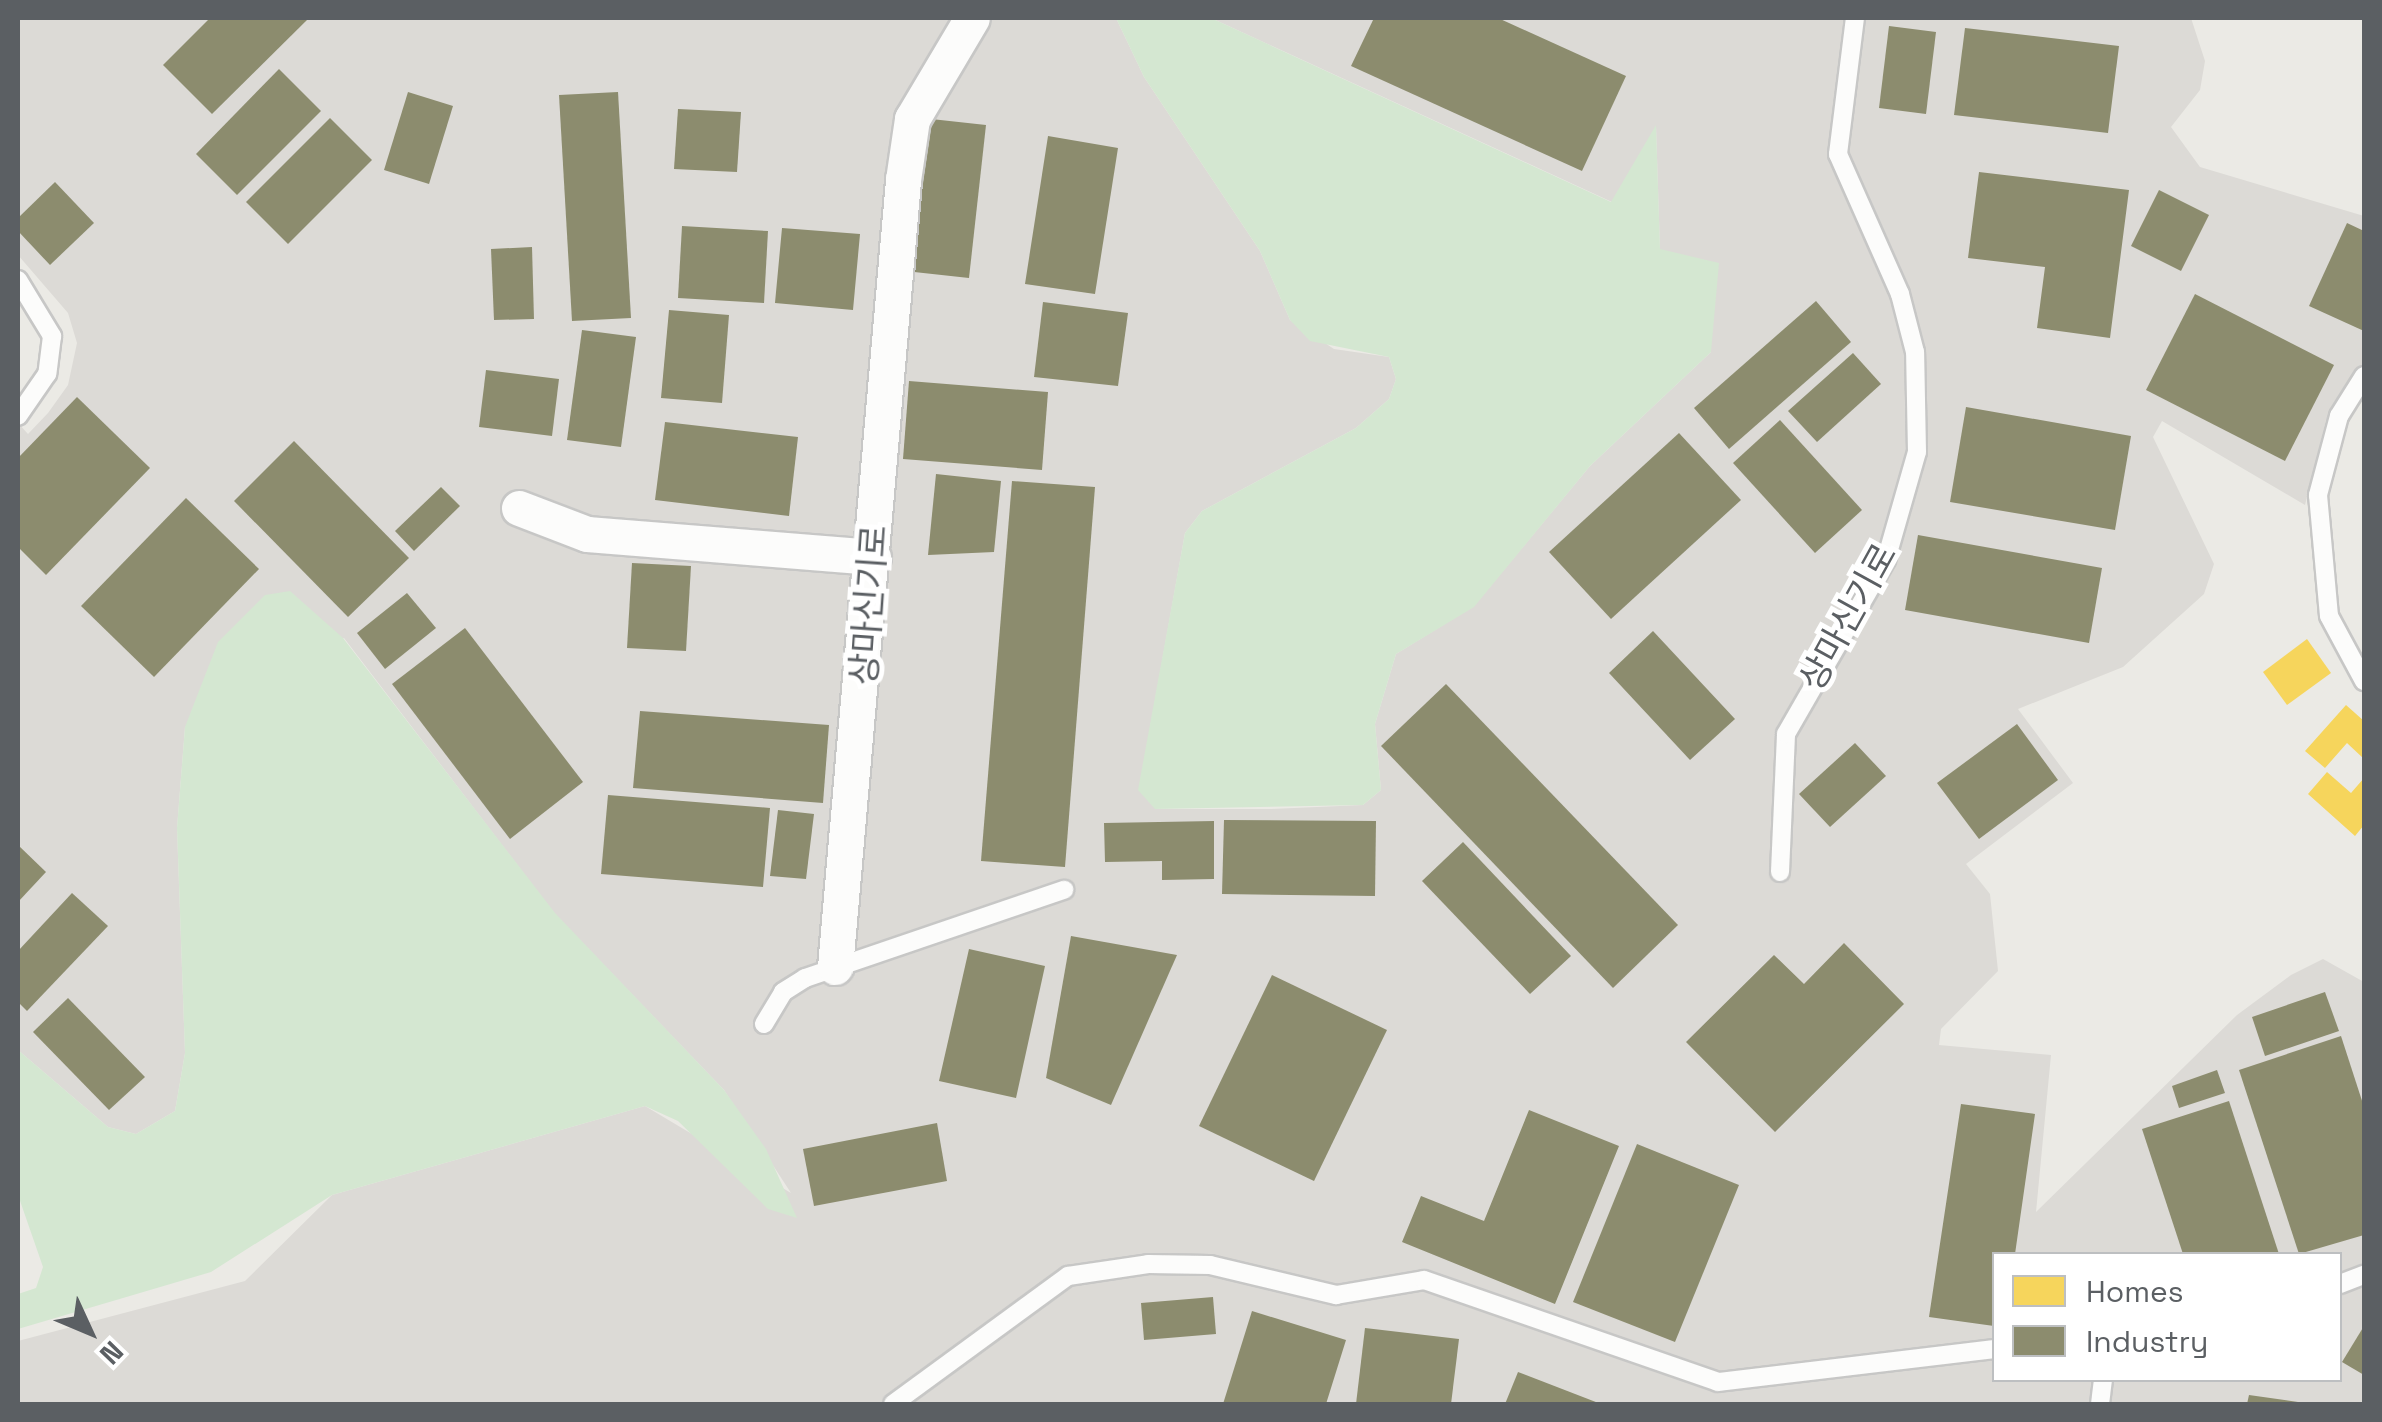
<!DOCTYPE html>
<html>
<head>
<meta charset="utf-8">
<style>
  body { margin:0 }
  #map { position:relative; width:2382px; height:1422px; overflow:hidden; background:#ebeae5; font-family:"Space Grotesk","Noto Sans KR",sans-serif }
  div>[style] { position:absolute }
  .industrial>* { inset:0; background:#dcdad6 }
  .green>* { inset:0; background:#d4e7d1 }
  .homes>* { inset:0; background:#f6d55c }
  .industry>* { inset:0; background:#8c8c6e }
  .roads { filter:drop-shadow(2px 0 #c7c7c6) drop-shadow(-2px 0 #c7c7c6) drop-shadow(0 2px #c7c7c6) drop-shadow(0 -2px #c7c7c6) }
  .service>* { height:18px; margin:-9px; padding:0 9px; transform-origin:9px; border-radius:9px; background:#fcfcfb }
  .minor>* { height:35px; margin:-17.5px; padding:0 17.5px; transform-origin:17.5px; border-radius:17.5px; background:#fcfcfb }
  span { translate:-50% -50%; white-space:nowrap; text-align:center; line-height:1.15; -webkit-text-stroke:10px #fff; paint-order:stroke }
  .street-label { font-size:35px; color:#5b5f63 }
  .frame { position:absolute; inset:0; border:20px solid #5b5f63; pointer-events:none }
  .legend { position:absolute; left:1992px; top:1252px; width:350px; height:130px; box-sizing:border-box; background:#fff; border:2px solid #bdbfc1; margin:0; padding:12px 18px; list-style:none; font-size:30px; color:#5b5f63 }
  .legend li { display:flex; align-items:center; gap:20px; height:50px }
  .legend b { width:50px; border:2px solid #bdbfc1 }
  .north { position:absolute; left:40px; top:1282px; width:100px; height:100px; -webkit-text-stroke:8px #fff; paint-order:stroke; rotate:134deg; font-size:28px; font-weight:700; line-height:40px; text-align:center; color:#5b5f63 }
  .north::after { content:''; display:block; margin:auto; width:35px; height:45px; background:#5b5f63; clip-path:polygon(50% 0,100% 100%,50% 72%,0 100%) }
</style>
</head>
<body>
<div id="map">
  <div class="industrial">
    <div style="clip-path:polygon(evenodd,18px 18px,1116px 18px,1144px 77px,1260px 251px,1290px 320px,1334px 349px,1389px 357px,1396px 379px,1389px 399px,1356px 428px,1202px 511px,1185px 533px,1139px 790px,1156px 809px,1271px 809px,1363px 805px,1381px 790px,1375px 724px,1396px 654px,1474px 606px,1590px 466px,1711px 352px,1660px 250px,1656px 127px,1612px 202px,1211px 18px,2191px 18px,2205px 61px,2200px 90px,2171px 127px,2200px 167px,2364px 216px,2364px 365px,2326px 420px,2305px 505px,2162px 421px,2153px 437px,2214px 564px,2204px 594px,2123px 667px,2018px 709px,2073px 783px,1966px 864px,1990px 894px,1998px 971px,1941px 1029px,1939px 1045px,2051px 1055px,2036px 1212px,2237px 1015px,2291px 975px,2323px 959px,2364px 982px,2364px 1404px,18px 1404px,18px 1341px,245px 1281px,332px 1195px,645px 1106px,791px 1193px,724px 1090px,554px 913px,344px 638px,185px 727px,177px 828px,185px 1053px,175px 1111px,136px 1134px,108px 1127px,18px 1050px,18px 423px,28px 434px,48px 413px,68px 385px,77px 343px,68px 313px,18px 255px,18px 18px,1994px 1254px,2340px 1254px,2340px 1380px,1994px 1380px,1994px 1254px)"></div>
  </div>
  <div class="green">
    <div style="clip-path:polygon(1116px 18px,1211px 18px,1611px 202px,1656px 125px,1660px 249px,1719px 263px,1711px 352px,1590px 466px,1474px 607px,1396px 654px,1375px 724px,1381px 790px,1363px 805px,1155px 809px,1138px 790px,1185px 533px,1202px 511px,1356px 428px,1389px 399px,1396px 379px,1389px 357px,1310px 341px,1290px 320px,1260px 251px,1144px 77px)"></div>
    <div style="clip-path:polygon(290px 591px,343px 638px,555px 913px,724px 1090px,766px 1149px,797px 1218px,768px 1209px,678px 1121px,645px 1106px,332px 1195px,211px 1272px,18px 1329px,18px 1294px,36px 1288px,43px 1267px,18px 1195px,18px 1050px,108px 1127px,136px 1134px,175px 1111px,185px 1053px,177px 828px,185px 727px,218px 642px,265px 595px)"></div>
  </div>
  <div class="homes">
    <div style="clip-path:polygon(2307px 639px,2331px 673px,2287px 705px,2263px 672px)"></div>
    <div style="clip-path:polygon(2346px 705px,2364px 721px,2364px 759px,2347px 743px,2325px 768px,2305px 751px)"></div>
    <div style="clip-path:polygon(2327px 772px,2351px 793px,2364px 778px,2364px 825px,2355px 836px,2308px 794px)"></div>
  </div>
  <div class="industry">
    <div style="clip-path:polygon(210px 18px,309px 18px,212px 114px,163px 65px)"></div>
    <div style="clip-path:polygon(1374px 18px,1498px 18px,1626px 76px,1582px 171px,1351px 66px)"></div>
    <div style="clip-path:polygon(1889px 26px,1936px 32px,1926px 114px,1879px 108px)"></div>
    <div style="clip-path:polygon(1965px 28px,2119px 46px,2108px 133px,1954px 115px)"></div>
    <div style="clip-path:polygon(279px 69px,321px 111px,237px 195px,196px 154px)"></div>
    <div style="clip-path:polygon(408px 92px,453px 106px,429px 184px,384px 170px)"></div>
    <div style="clip-path:polygon(618px 92px,631px 318px,572px 321px,559px 95px)"></div>
    <div style="clip-path:polygon(678px 109px,741px 112px,737px 172px,674px 169px)"></div>
    <div style="clip-path:polygon(330px 118px,372px 160px,288px 244px,246px 202px)"></div>
    <div style="clip-path:polygon(922px 118px,986px 125px,969px 278px,905px 271px)"></div>
    <div style="clip-path:polygon(1048px 136px,1118px 148px,1095px 294px,1025px 284px)"></div>
    <div style="clip-path:polygon(1979px 172px,2129px 190px,2110px 338px,2037px 328px,2045px 267px,1968px 258px)"></div>
    <div style="clip-path:polygon(55px 182px,94px 223px,50px 265px,18px 231px,18px 218px)"></div>
    <div style="clip-path:polygon(2159px 190px,2209px 215px,2181px 271px,2131px 246px)"></div>
    <div style="clip-path:polygon(2347px 223px,2364px 231px,2364px 331px,2309px 306px)"></div>
    <div style="clip-path:polygon(682px 226px,768px 231px,764px 303px,678px 298px)"></div>
    <div style="clip-path:polygon(782px 228px,860px 234px,853px 310px,775px 303px)"></div>
    <div style="clip-path:polygon(532px 247px,534px 319px,494px 320px,491px 249px)"></div>
    <div style="clip-path:polygon(2195px 294px,2334px 365px,2285px 461px,2146px 390px)"></div>
    <div style="clip-path:polygon(1816px 301px,1851px 342px,1729px 449px,1694px 408px)"></div>
    <div style="clip-path:polygon(1043px 302px,1128px 313px,1118px 386px,1034px 377px)"></div>
    <div style="clip-path:polygon(669px 310px,729px 315px,722px 403px,661px 398px)"></div>
    <div style="clip-path:polygon(582px 330px,636px 337px,621px 447px,567px 440px)"></div>
    <div style="clip-path:polygon(1853px 353px,1881px 384px,1817px 442px,1788px 411px)"></div>
    <div style="clip-path:polygon(486px 370px,559px 379px,552px 436px,479px 427px)"></div>
    <div style="clip-path:polygon(909px 381px,1048px 392px,1042px 470px,903px 459px)"></div>
    <div style="clip-path:polygon(77px 397px,150px 468px,46px 575px,18px 547px,18px 458px)"></div>
    <div style="clip-path:polygon(1966px 407px,2131px 436px,2115px 530px,1950px 502px)"></div>
    <div style="clip-path:polygon(1780px 420px,1862px 510px,1815px 553px,1733px 463px)"></div>
    <div style="clip-path:polygon(665px 422px,798px 437px,789px 516px,655px 500px)"></div>
    <div style="clip-path:polygon(1679px 433px,1741px 500px,1611px 619px,1549px 552px)"></div>
    <div style="clip-path:polygon(294px 441px,409px 558px,348px 617px,234px 501px)"></div>
    <div style="clip-path:polygon(936px 474px,1001px 481px,994px 552px,928px 555px)"></div>
    <div style="clip-path:polygon(1012px 481px,1095px 487px,1065px 867px,981px 861px)"></div>
    <div style="clip-path:polygon(441px 487px,460px 506px,414px 551px,395px 531px)"></div>
    <div style="clip-path:polygon(186px 498px,259px 569px,154px 677px,81px 606px)"></div>
    <div style="clip-path:polygon(1918px 535px,2102px 568px,2089px 643px,1905px 610px)"></div>
    <div style="clip-path:polygon(632px 563px,691px 566px,686px 651px,627px 648px)"></div>
    <div style="clip-path:polygon(407px 593px,436px 628px,385px 669px,357px 633px)"></div>
    <div style="clip-path:polygon(465px 628px,583px 782px,510px 839px,392px 684px)"></div>
    <div style="clip-path:polygon(1653px 631px,1735px 719px,1690px 760px,1609px 673px)"></div>
    <div style="clip-path:polygon(1446px 684px,1678px 925px,1613px 988px,1381px 746px)"></div>
    <div style="clip-path:polygon(640px 711px,829px 725px,823px 803px,633px 788px)"></div>
    <div style="clip-path:polygon(2017px 724px,2058px 780px,1979px 839px,1937px 783px)"></div>
    <div style="clip-path:polygon(1855px 743px,1886px 776px,1830px 827px,1799px 794px)"></div>
    <div style="clip-path:polygon(608px 795px,770px 808px,763px 887px,601px 874px)"></div>
    <div style="clip-path:polygon(778px 810px,814px 814px,806px 879px,770px 876px)"></div>
    <div style="clip-path:polygon(1224px 820px,1376px 821px,1375px 896px,1222px 894px)"></div>
    <div style="clip-path:polygon(1214px 821px,1214px 879px,1162px 880px,1162px 861px,1105px 862px,1104px 823px)"></div>
    <div style="clip-path:polygon(1463px 842px,1571px 956px,1530px 994px,1422px 881px)"></div>
    <div style="clip-path:polygon(18px 845px,46px 872px,18px 902px)"></div>
    <div style="clip-path:polygon(72px 893px,108px 926px,27px 1011px,18px 1002px,18px 951px)"></div>
    <div style="clip-path:polygon(1071px 936px,1177px 955px,1111px 1105px,1046px 1078px)"></div>
    <div style="clip-path:polygon(1844px 943px,1904px 1004px,1775px 1132px,1686px 1042px,1774px 955px,1804px 984px)"></div>
    <div style="clip-path:polygon(969px 949px,1045px 966px,1016px 1098px,939px 1081px)"></div>
    <div style="clip-path:polygon(1272px 975px,1387px 1030px,1314px 1181px,1199px 1126px)"></div>
    <div style="clip-path:polygon(2325px 992px,2339px 1031px,2265px 1056px,2252px 1017px)"></div>
    <div style="clip-path:polygon(68px 998px,145px 1077px,109px 1110px,33px 1032px)"></div>
    <div style="clip-path:polygon(2341px 1036px,2364px 1107px,2364px 1235px,2299px 1254px,2239px 1070px)"></div>
    <div style="clip-path:polygon(2217px 1070px,2225px 1093px,2179px 1108px,2172px 1086px)"></div>
    <div style="clip-path:polygon(2229px 1101px,2279px 1254px,2183px 1254px,2142px 1129px)"></div>
    <div style="clip-path:polygon(1961px 1104px,2035px 1114px,2015px 1254px,1994px 1254px,1994px 1326px,1929px 1317px)"></div>
    <div style="clip-path:polygon(1529px 1110px,1619px 1146px,1555px 1304px,1402px 1242px,1421px 1196px,1484px 1221px)"></div>
    <div style="clip-path:polygon(937px 1123px,947px 1181px,814px 1206px,803px 1149px)"></div>
    <div style="clip-path:polygon(1637px 1144px,1739px 1185px,1675px 1342px,1573px 1302px)"></div>
    <div style="clip-path:polygon(1213px 1297px,1216px 1334px,1144px 1340px,1141px 1303px)"></div>
    <div style="clip-path:polygon(1252px 1311px,1346px 1340px,1326px 1404px,1223px 1404px)"></div>
    <div style="clip-path:polygon(2364px 1326px,2364px 1375px,2342px 1362px)"></div>
    <div style="clip-path:polygon(1365px 1328px,1459px 1339px,1451px 1404px,1356px 1404px)"></div>
    <div style="clip-path:polygon(1518px 1372px,1601px 1404px,1505px 1404px)"></div>
    <div style="clip-path:polygon(2249px 1395px,2298px 1402px,2298px 1404px,2247px 1404px)"></div>
  </div>
  <div class="roads">
    <div class="service">
      <div style="left:18px;top:280px;width:66px;rotate:58.7deg"></div>
      <div style="left:52px;top:336px;width:38px;rotate:97deg"></div>
      <div style="left:47px;top:374px;width:51px;rotate:124.6deg"></div>
      <div style="left:2364px;top:376px;width:47px;rotate:122deg"></div>
      <div style="left:2339px;top:416px;width:82px;rotate:104.9deg"></div>
      <div style="left:2318px;top:495px;width:121px;rotate:84.8deg"></div>
      <div style="left:2329px;top:616px;width:74px;rotate:61.7deg"></div>
      <div style="left:1780px;top:872px;width:138px;rotate:-87.5deg"></div>
      <div style="left:1786px;top:734px;width:201px;rotate:-60.1deg"></div>
      <div style="left:1886px;top:560px;width:112px;rotate:-74deg"></div>
      <div style="left:1917px;top:452px;width:100px;rotate:-91.1deg"></div>
      <div style="left:1915px;top:352px;width:60px;rotate:-104.5deg"></div>
      <div style="left:1900px;top:294px;width:153px;rotate:-113.9deg"></div>
      <div style="left:1838px;top:154px;width:137px;rotate:-82.9deg"></div>
      <div style="left:764px;top:1024px;width:37px;rotate:-59deg"></div>
      <div style="left:783px;top:992px;width:26px;rotate:-32deg"></div>
      <div style="left:805px;top:978px;width:274px;rotate:-18.8deg"></div>
      <div style="left:2340px;top:1284px;width:26px;rotate:-21deg"></div>
      <div style="left:893px;top:1404px;width:217px;rotate:-36.2deg"></div>
      <div style="left:1068px;top:1276px;width:81px;rotate:-8.5deg"></div>
      <div style="left:1148px;top:1264px;width:62px;rotate:0.9deg"></div>
      <div style="left:1210px;top:1265px;width:130px;rotate:13.4deg"></div>
      <div style="left:1336px;top:1295px;width:89px;rotate:-9.7deg"></div>
      <div style="left:1424px;top:1280px;width:311px;rotate:19.1deg"></div>
      <div style="left:1718px;top:1382px;width:278px;rotate:-6.8deg"></div>
      <div style="left:2100px;top:1404px;width:24px;rotate:-83deg"></div>
    </div>
    <div class="minor">
      <div style="left:519px;top:508px;width:73px;rotate:20.9deg"></div>
      <div style="left:587px;top:534px;width:287px;rotate:4.6deg"></div>
      <div style="left:835px;top:967px;width:790px;rotate:-85.06deg"></div>
      <div style="left:903px;top:180px;width:62px;rotate:-81.6deg"></div>
      <div style="left:912px;top:119px;width:117px;rotate:-59.3deg"></div>
    </div>
  </div>
  <div class="street-label">
    <span style="left:869px;top:605px;rotate:-86deg">상마신기로</span>
    <span style="left:1848px;top:617px;rotate:-61deg">상마신기로</span>
  </div>
  <div class="frame"></div>
  <ul class="legend">
  <li><b style="height:28px;background:#f6d55c"></b>Homes</li>
  <li><b style="height:28px;background:#8c8c6e"></b>Industry</li>
  </ul>
  <div class="north">N</div>
</div>
</body>
</html>
